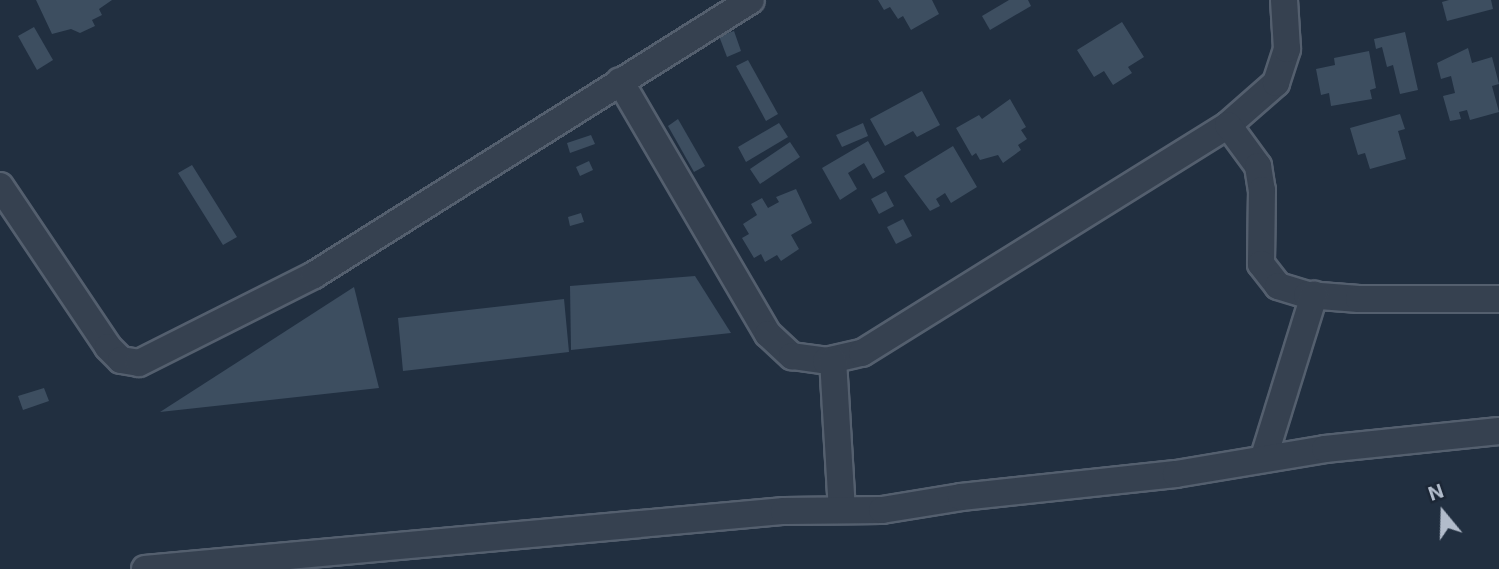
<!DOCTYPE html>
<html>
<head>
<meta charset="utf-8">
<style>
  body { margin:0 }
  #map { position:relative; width:1499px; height:569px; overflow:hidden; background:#212f40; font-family:Inter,sans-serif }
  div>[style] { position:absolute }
  .building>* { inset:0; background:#3d4e60 }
  .roads { filter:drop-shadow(2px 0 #545f6e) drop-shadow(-2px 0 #545f6e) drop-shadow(0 2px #545f6e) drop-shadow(0 -2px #545f6e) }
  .minor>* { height:26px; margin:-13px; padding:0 13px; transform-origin:13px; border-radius:13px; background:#364150 }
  span { translate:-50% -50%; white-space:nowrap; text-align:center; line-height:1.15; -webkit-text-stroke:7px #1b2635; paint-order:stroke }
  .north { position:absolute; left:1408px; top:478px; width:70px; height:70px; -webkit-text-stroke:5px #1b2635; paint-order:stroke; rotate:341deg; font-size:19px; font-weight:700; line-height:28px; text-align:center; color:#b2bccb }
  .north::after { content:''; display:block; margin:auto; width:24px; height:32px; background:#b2bccb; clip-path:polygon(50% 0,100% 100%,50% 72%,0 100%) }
</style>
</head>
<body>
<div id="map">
  <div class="building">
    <div style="clip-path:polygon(36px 0,112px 0,99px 9px,102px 15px,92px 20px,95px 26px,80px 33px,71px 29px,52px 34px)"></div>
    <div style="clip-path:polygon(878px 0,932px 0,939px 14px,911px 30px,903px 16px,898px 19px,890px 7px,884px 10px)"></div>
    <div style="clip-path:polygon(1009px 0,1028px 0,1031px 6px,990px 30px,982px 16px)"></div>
    <div style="clip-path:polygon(1449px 0,1491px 0,1493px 9px,1447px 21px,1442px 2px)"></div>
    <div style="clip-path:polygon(1122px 22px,1144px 57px,1128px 67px,1132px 73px,1113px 85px,1104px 71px,1094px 77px,1077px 50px)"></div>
    <div style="clip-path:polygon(34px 27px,53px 60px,37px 70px,18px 36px)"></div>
    <div style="clip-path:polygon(734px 31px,741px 51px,727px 57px,719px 36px)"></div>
    <div style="clip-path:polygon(1405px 32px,1418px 90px,1400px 94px,1393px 65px,1387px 67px,1382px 47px,1376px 49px,1374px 39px)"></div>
    <div style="clip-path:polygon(1468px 48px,1472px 63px,1492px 57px,1499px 84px,1492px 86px,1499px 112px,1470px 120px,1467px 110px,1459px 112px,1461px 119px,1450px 121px,1443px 96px,1455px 93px,1451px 76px,1441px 79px,1437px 63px)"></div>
    <div style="clip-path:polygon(1369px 51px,1376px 88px,1370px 90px,1372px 99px,1331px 106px,1329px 93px,1321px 95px,1316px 69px,1335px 65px,1334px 58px)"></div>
    <div style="clip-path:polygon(748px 60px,778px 114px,766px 121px,736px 66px)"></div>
    <div style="clip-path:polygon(922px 91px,940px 125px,917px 137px,913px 131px,885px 146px,870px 119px)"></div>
    <div style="clip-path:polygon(1010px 99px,1026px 127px,1021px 130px,1027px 139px,1018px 145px,1021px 150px,1003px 163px,998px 155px,980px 160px,976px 153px,972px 156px,956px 128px,979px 115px,982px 119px)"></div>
    <div style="clip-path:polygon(1400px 114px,1405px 129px,1398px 131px,1406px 159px,1370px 169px,1365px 153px,1358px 155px,1350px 128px)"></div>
    <div style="clip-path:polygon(678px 119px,705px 166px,694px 172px,668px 126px)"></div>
    <div style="clip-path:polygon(779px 123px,788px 137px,746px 162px,738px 147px)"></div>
    <div style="clip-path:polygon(863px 123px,868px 136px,842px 147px,836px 135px)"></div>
    <div style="clip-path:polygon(591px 135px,595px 144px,570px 153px,567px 143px)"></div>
    <div style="clip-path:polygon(868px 141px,885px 172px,873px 179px,864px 163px,848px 173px,857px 189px,840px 200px,822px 168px)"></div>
    <div style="clip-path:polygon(790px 142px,800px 157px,760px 184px,750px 169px)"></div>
    <div style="clip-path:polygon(953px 146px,977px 187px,951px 203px,945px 193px,936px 199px,940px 206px,930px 211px,904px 176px)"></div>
    <div style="clip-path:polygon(589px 161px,593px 170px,580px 176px,576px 167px)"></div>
    <div style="clip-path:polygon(192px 165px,237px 237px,223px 245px,178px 173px)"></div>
    <div style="clip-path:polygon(796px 189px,812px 223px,791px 235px,799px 249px,781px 261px,777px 255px,765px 262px,761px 254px,754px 258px,742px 238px,749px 234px,743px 224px,757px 215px,751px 204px,762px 198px,768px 208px,779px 202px,776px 197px)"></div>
    <div style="clip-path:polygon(886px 191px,894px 206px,879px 214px,871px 199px)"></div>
    <div style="clip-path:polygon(581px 213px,584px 222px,570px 226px,568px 217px)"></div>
    <div style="clip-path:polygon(903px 219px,912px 236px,896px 244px,887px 227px)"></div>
    <div style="clip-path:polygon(695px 276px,731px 333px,571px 350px,570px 286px)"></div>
    <div style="clip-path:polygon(354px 287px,379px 388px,160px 412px)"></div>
    <div style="clip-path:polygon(564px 299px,569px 352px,403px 371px,398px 318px)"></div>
    <div style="clip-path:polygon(44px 388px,49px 401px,23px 410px,18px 396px)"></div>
  </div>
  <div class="roads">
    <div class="minor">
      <div style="left:620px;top:81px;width:293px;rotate:59.7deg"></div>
      <div style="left:768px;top:334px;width:33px;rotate:43deg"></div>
      <div style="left:792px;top:356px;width:34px;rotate:8deg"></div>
      <div style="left:826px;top:361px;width:37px;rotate:-13deg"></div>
      <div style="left:862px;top:353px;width:431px;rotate:-31.9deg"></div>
      <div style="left:1228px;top:125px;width:64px;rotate:-41.2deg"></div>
      <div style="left:1276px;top:83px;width:36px;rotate:-72deg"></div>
      <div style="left:1287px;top:49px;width:49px;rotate:-93.5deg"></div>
      <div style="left:1228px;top:125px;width:51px;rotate:53.8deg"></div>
      <div style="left:1258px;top:166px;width:24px;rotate:81deg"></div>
      <div style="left:1262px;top:190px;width:74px;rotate:90.8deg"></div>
      <div style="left:1261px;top:264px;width:28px;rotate:52deg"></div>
      <div style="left:1278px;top:286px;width:30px;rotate:17deg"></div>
      <div style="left:1307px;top:295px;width:52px;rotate:4.4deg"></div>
      <div style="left:1359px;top:299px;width:140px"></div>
      <div style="left:0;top:186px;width:194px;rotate:56.1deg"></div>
      <div style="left:108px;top:347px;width:18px;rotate:45deg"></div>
      <div style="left:121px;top:360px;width:18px;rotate:9deg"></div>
      <div style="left:139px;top:363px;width:196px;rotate:-26.7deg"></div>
      <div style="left:314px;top:275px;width:516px;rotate:-32.18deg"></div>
      <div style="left:833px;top:360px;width:150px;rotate:86.6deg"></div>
      <div style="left:1264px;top:457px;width:170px;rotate:-72.8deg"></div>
      <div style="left:145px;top:569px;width:642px;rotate:-5.19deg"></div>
      <div style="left:784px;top:511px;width:98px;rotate:-0.6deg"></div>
      <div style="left:882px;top:510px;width:80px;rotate:-9.3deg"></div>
      <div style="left:961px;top:497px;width:216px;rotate:-6.1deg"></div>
      <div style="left:1176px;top:474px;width:151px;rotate:-9.5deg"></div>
      <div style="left:1325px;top:449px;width:175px;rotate:-5.9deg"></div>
    </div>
  </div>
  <div class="north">N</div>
</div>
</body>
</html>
